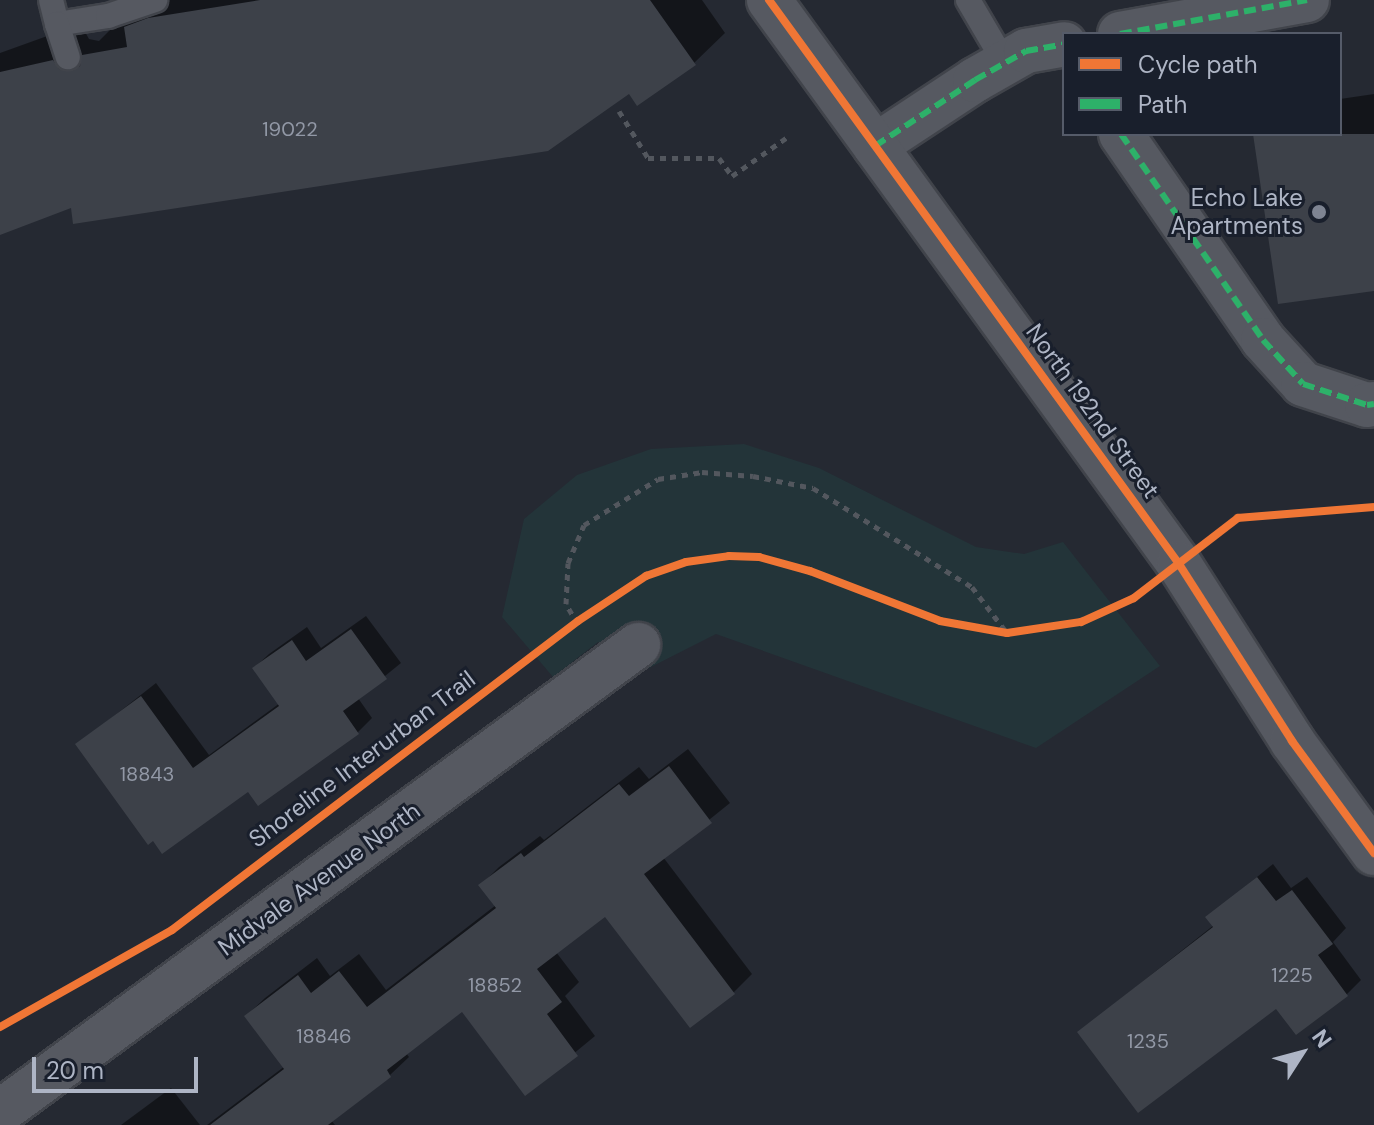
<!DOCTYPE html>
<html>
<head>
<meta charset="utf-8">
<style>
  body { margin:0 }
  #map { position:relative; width:1374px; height:1125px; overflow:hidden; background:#252932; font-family:"DM Sans",sans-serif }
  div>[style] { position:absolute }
  .green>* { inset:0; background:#233439 }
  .shadow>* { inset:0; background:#0007 }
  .building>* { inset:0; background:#3d4149 }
  .path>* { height:5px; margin-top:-2.5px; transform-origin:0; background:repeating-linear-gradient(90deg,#53575e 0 6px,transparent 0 12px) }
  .roads { filter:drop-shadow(2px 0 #41444b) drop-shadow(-2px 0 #41444b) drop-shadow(0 2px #41444b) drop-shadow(0 -2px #41444b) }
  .service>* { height:24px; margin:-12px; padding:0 12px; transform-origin:12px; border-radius:12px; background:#565961 }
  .minor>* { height:44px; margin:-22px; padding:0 22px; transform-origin:22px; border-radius:22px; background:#565961 }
  .tertiary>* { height:44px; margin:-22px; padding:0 22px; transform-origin:22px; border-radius:22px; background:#565961 }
  .quiet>* { height:6px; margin-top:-3px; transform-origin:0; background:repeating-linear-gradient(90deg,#2db169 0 12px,transparent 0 18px) }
  .cycleway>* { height:8px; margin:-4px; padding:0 4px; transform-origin:4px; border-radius:4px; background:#f07635 }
  .dots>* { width:22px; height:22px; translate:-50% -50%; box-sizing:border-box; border:4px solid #191f2c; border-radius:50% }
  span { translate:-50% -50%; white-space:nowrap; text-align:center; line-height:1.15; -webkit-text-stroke:6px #191f2c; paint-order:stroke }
  .number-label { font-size:20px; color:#9298a6 }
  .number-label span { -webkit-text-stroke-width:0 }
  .poi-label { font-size:24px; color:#aeb5c5 }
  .right { translate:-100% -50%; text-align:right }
  .street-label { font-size:24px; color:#aeb5c5 }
  .legend { position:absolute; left:1062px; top:32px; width:280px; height:104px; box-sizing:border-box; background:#191f2c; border:2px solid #555b69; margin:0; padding:10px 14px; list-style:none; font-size:24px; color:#aeb5c5 }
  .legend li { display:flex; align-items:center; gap:16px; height:40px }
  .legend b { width:40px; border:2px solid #555b69 }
  .north { position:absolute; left:1262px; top:1013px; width:80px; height:80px; -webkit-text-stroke:6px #191f2c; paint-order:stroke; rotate:54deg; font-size:22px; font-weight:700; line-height:32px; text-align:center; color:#aeb5c5 }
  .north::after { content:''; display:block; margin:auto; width:28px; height:36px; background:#aeb5c5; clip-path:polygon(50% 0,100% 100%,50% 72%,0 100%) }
  .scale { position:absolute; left:32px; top:1057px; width:166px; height:36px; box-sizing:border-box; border:4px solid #aeb5c5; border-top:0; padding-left:10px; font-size:24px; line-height:28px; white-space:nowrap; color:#aeb5c5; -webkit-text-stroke:6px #191f2c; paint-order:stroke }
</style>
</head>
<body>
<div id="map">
  <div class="green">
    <div style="clip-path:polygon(744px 444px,819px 468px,976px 547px,1024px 554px,1063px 542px,1160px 666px,1036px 748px,716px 634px,647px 669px,598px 642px,553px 677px,502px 617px,524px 519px,577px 475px,651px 449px)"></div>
  </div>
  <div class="shadow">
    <div style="clip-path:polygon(153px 0,702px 0,725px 33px,694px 63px,630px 91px,72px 205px,0 233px,0 53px,50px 35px,84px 30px,89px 39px,99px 41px,115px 25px,131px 22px)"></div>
    <div style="clip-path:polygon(1374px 94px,1374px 289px,1255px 134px,1340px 134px,1340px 99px)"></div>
    <div style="clip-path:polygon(366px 616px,401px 663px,358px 698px,372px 718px,358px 732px,248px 789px,77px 745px,156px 683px,209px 755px,280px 703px,254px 668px,269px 654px,307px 627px,321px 648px)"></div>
    <div style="clip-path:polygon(688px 749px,730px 803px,663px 857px,752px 974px,734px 992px,690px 1026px,605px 914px,556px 952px,579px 982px,565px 996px,595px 1036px,526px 1093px,462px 1010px,406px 1053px,409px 1057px,390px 1075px,331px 1120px,335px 1125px,207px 1125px,285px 1066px,246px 1016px,265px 998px,317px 958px,330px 976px,359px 954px,386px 990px,496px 905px,481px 885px,499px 867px,540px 836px,544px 840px,639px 767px,649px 779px)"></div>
    <div style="clip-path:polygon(1273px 864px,1291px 888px,1307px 877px,1346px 928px,1333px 942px,1361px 980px,1347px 994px,1296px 1032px,1276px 1006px,1079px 1032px,1214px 925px,1208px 917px)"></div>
    <div style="clip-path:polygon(171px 1088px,200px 1125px,121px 1125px)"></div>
  </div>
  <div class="building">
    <div style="clip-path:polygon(260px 0,650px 0,696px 65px,637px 106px,629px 94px,548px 151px,73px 224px,71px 208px,0 235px,0 72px,53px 60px,59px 69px,72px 71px,80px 66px,82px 55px,127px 47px,124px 27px,148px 18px)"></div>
    <div style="clip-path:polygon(1253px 134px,1374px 134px,1374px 291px,1278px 304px)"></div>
    <div style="clip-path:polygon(351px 629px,387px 679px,343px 711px,359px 734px,258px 806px,248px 792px,162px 854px,153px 841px,148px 845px,75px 744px,141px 696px,193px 768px,279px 706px,252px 668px,292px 640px,306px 661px)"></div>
    <div style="clip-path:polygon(669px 766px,712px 823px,644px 874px,735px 994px,690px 1028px,605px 917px,537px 969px,562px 1002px,547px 1014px,578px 1056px,525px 1096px,462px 1012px,387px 1070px,391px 1077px,328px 1125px,210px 1125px,284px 1069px,244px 1016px,298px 975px,311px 993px,339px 971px,367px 1007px,496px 908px,478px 885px,521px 853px,524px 857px,619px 784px,629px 796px)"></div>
    <div style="clip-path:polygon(1257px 877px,1276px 901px,1292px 890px,1333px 944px,1318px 955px,1348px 996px,1296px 1035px,1276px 1009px,1138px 1113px,1077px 1032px,1213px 927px,1205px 917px)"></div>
  </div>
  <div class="path">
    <div style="left:619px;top:111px;width:55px;rotate:58.3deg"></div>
    <div style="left:648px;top:158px;width:71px"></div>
    <div style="left:719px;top:158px;width:22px;rotate:54deg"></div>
    <div style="left:732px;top:176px;width:66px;rotate:-35.1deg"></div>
    <div style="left:578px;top:624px;width:23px;rotate:-121deg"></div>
    <div style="left:566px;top:604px;width:41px;rotate:-87.2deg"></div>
    <div style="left:568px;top:563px;width:41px;rotate:-67.2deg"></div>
    <div style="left:584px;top:525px;width:87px;rotate:-31.9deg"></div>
    <div style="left:658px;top:479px;width:45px;rotate:-9deg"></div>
    <div style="left:702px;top:472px;width:51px;rotate:4.5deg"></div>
    <div style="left:753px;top:476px;width:61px;rotate:11.3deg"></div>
    <div style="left:813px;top:488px;width:187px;rotate:31.9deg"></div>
    <div style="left:972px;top:587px;width:58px;rotate:52.7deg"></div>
  </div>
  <div class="roads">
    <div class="service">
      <div style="left:51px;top:0;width:25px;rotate:76deg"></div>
      <div style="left:57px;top:24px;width:52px;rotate:-8.9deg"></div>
      <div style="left:108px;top:16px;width:50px;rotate:-18.8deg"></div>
      <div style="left:968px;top:0;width:73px;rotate:59.6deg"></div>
      <div style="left:57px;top:24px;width:35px;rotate:72deg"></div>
    </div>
    <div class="minor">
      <div style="left:1120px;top:34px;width:190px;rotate:-10.3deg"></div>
      <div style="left:1121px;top:134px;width:250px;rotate:55.4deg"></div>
      <div style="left:1263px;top:340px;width:59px;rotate:47.7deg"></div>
      <div style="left:1303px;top:384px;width:67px;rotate:18.2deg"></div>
      <div style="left:1367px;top:405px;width:7px;rotate:-8deg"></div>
      <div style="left:875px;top:146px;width:120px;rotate:-33.4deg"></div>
      <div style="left:975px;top:80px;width:59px;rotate:-29.6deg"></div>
      <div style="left:1026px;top:51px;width:39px;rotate:-10deg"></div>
      <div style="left:0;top:1112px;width:791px;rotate:-36.2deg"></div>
    </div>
    <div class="tertiary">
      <div style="left:769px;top:0;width:697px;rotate:53.98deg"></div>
      <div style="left:1179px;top:564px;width:210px;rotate:57.4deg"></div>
      <div style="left:1292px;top:741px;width:139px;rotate:53.8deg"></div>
    </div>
  </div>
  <div class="quiet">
    <div style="left:1120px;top:34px;width:190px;rotate:-10.3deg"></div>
    <div style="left:1121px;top:134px;width:250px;rotate:55.4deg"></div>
    <div style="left:1263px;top:340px;width:59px;rotate:47.7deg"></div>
    <div style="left:1303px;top:384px;width:67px;rotate:18.2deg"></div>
    <div style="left:1367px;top:405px;width:7px;rotate:-8deg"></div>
    <div style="left:875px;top:146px;width:120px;rotate:-33.4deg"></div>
    <div style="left:975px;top:80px;width:59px;rotate:-29.6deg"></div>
    <div style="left:1026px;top:51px;width:39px;rotate:-10deg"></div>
  </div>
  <div class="cycleway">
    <div style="left:769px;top:0;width:697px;rotate:53.98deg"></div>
    <div style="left:1179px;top:564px;width:210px;rotate:57.4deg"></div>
    <div style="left:1292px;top:741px;width:139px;rotate:53.8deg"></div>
    <div style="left:0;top:1027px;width:197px;rotate:-29.4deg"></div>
    <div style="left:172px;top:930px;width:510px;rotate:-37.27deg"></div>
    <div style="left:578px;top:621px;width:82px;rotate:-33.5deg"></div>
    <div style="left:646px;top:576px;width:42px;rotate:-19.3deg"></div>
    <div style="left:686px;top:562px;width:43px;rotate:-7.9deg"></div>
    <div style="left:729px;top:556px;width:30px;rotate:2deg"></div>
    <div style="left:759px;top:557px;width:53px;rotate:15.4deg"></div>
    <div style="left:810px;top:571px;width:139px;rotate:21deg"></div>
    <div style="left:940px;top:621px;width:68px;rotate:10.2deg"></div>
    <div style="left:1007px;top:633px;width:75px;rotate:-8.5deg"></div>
    <div style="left:1081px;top:622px;width:58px;rotate:-24.4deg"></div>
    <div style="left:1134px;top:598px;width:131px;rotate:-37.6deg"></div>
    <div style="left:1238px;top:518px;width:136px;rotate:-4.6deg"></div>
  </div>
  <div class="dots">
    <div style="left:1319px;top:212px;background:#7e8492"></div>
  </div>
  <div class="number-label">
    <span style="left:290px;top:129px">19022</span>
    <span style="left:147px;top:774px">18843</span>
    <span style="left:1292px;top:975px">1225</span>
    <span style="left:495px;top:985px">18852</span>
    <span style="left:324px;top:1036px">18846</span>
    <span style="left:1148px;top:1041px">1235</span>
  </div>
  <div class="poi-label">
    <span class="right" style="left:1303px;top:212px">Echo Lake<br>Apartments</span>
  </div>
  <div class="street-label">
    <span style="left:1093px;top:411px;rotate:54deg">North 192nd Street</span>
    <span style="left:362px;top:759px;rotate:-37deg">Shoreline Interurban Trail</span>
    <span style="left:319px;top:879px;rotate:-36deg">Midvale Avenue North</span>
  </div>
  <ul class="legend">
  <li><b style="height:10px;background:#f07635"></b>Cycle path</li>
  <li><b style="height:10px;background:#2db169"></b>Path</li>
  </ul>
  <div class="north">N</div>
  <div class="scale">20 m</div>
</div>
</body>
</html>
